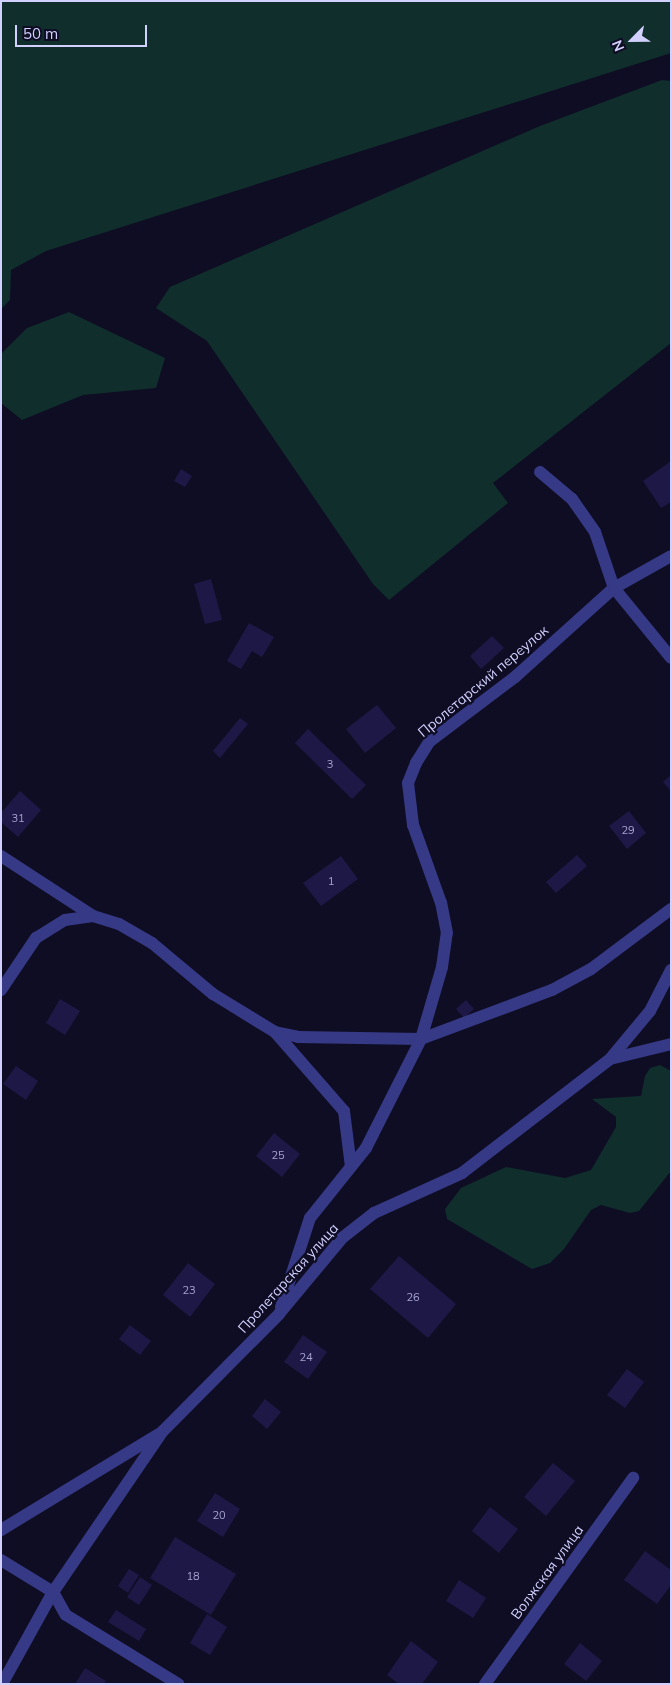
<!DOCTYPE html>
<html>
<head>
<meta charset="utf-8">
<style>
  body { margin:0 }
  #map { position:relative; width:672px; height:1685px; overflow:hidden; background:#0f0d24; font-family:Mulish,sans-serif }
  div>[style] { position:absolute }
  .green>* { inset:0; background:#102e2b }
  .building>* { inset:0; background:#1e1846 }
  .minor>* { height:12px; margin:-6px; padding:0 6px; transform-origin:6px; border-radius:6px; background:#363985 }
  span { translate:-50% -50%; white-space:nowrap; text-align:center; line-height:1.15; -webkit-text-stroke:4.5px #0f0d24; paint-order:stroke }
  .number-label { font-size:11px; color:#a5a2d1 }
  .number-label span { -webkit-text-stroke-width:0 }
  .street-label { font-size:14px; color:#d2d0ff }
  .frame { position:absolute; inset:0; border:2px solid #d2d0ff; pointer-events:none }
  .north { position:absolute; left:607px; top:15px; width:50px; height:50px; -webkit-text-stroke:4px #0f0d24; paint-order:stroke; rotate:247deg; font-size:14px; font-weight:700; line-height:20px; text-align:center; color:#d2d0ff }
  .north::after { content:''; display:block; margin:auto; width:18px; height:22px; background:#d2d0ff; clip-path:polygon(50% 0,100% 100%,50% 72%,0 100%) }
  .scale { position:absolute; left:15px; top:25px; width:132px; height:22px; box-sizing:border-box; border:2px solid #d2d0ff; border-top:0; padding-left:6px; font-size:15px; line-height:18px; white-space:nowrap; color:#d2d0ff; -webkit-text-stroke:4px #0f0d24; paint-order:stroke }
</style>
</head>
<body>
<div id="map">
  <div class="green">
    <div style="clip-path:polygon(1px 1px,671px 1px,671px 53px,46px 251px,11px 270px,10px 300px,1px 309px)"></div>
    <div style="clip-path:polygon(662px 80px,671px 81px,671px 343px,493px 483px,508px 503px,389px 600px,373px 584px,207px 341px,156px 308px,170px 287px,540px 126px)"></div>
    <div style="clip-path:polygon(69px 312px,165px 358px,156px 388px,83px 395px,22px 420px,1px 403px,1px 354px,27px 328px)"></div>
    <div style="clip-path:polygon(660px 1065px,671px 1071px,671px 1171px,639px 1211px,630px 1213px,601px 1205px,591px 1210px,564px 1249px,550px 1263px,532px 1269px,447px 1219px,445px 1209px,461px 1188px,506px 1167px,565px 1178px,591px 1170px,616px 1127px,616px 1117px,592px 1099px,641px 1096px,645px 1076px,650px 1068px)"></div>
  </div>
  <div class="building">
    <div style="clip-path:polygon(671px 461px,671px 502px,661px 508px,643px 481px)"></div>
    <div style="clip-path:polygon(181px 469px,192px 476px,185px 487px,174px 481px)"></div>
    <div style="clip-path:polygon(211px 579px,222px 620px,205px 624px,194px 584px)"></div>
    <div style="clip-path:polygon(249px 623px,274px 637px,262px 657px,252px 651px,241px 669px,227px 661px)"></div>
    <div style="clip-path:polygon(492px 636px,504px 648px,481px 669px,470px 656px)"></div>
    <div style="clip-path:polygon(377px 705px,396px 728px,365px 753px,346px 729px)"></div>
    <div style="clip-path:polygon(240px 718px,248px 724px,220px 758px,213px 751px)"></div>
    <div style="clip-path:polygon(308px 729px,366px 785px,352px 799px,295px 743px)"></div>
    <div style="clip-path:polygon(671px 775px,671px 791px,663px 782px)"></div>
    <div style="clip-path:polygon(20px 791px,41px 810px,18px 837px,1px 822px,1px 813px)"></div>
    <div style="clip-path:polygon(629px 811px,646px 833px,627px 849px,609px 826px)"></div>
    <div style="clip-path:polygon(577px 855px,587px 866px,556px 893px,546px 882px)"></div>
    <div style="clip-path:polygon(341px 856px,358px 879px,321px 906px,303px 883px)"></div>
    <div style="clip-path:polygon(60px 999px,80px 1011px,65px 1035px,46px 1023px)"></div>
    <div style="clip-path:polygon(466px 1000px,474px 1009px,464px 1018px,456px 1009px)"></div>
    <div style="clip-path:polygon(16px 1066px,38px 1081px,26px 1100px,3px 1084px)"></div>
    <div style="clip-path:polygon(274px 1133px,300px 1154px,282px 1177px,256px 1156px)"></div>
    <div style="clip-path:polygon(399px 1256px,456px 1304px,428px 1338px,370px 1289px)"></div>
    <div style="clip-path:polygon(188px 1263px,215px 1284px,190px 1317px,163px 1295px)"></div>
    <div style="clip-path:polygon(130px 1325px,151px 1341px,140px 1355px,119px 1339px)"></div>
    <div style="clip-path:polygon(303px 1335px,327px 1352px,308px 1379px,284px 1362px)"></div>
    <div style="clip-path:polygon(627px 1369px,644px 1382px,625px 1408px,607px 1395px)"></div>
    <div style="clip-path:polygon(265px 1399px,281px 1412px,267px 1429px,252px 1416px)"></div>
    <div style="clip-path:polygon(553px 1463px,575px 1481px,546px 1516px,524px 1497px)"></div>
    <div style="clip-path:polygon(215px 1493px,240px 1509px,223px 1537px,197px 1521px)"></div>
    <div style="clip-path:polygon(490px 1507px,518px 1529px,499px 1553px,472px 1531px)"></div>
    <div style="clip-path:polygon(175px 1537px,236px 1574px,211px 1615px,150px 1578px)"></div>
    <div style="clip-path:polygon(645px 1551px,671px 1570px,671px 1585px,657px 1604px,624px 1580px)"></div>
    <div style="clip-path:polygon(129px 1569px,139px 1575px,128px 1593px,118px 1586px)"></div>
    <div style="clip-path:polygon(140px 1577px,152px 1585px,139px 1605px,127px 1597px)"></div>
    <div style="clip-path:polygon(459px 1580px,486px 1598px,473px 1618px,446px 1601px)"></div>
    <div style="clip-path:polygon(116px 1610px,146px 1629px,139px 1641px,108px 1622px)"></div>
    <div style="clip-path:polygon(207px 1614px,227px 1627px,210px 1655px,190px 1643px)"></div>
    <div style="clip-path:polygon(411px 1641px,438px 1662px,422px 1684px,399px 1684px,387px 1675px)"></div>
    <div style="clip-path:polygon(580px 1643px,602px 1661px,586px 1681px,564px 1664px)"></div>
    <div style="clip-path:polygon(85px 1668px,106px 1681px,104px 1684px,75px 1684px)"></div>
  </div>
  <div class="minor">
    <div style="left:540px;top:472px;width:42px;rotate:40.2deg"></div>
    <div style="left:572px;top:499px;width:40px;rotate:55.1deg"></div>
    <div style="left:595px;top:532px;width:59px;rotate:71.3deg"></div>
    <div style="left:614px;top:588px;width:90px;rotate:50.8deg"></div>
    <div style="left:1px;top:856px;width:110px;rotate:33.1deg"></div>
    <div style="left:93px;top:916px;width:27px;rotate:17deg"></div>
    <div style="left:119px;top:924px;width:38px;rotate:30deg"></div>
    <div style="left:152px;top:943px;width:80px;rotate:39.9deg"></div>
    <div style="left:213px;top:994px;width:73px;rotate:31.5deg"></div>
    <div style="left:275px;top:1032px;width:24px;rotate:12deg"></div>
    <div style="left:298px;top:1037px;width:123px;rotate:0.9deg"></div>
    <div style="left:421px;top:1039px;width:140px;rotate:-20.5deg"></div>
    <div style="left:552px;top:990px;width:44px;rotate:-28.3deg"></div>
    <div style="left:591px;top:969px;width:100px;rotate:-36.9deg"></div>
    <div style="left:1px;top:990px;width:63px;rotate:-56.1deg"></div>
    <div style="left:36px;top:938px;width:34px;rotate:-32deg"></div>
    <div style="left:65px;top:920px;width:28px;rotate:-8deg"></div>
    <div style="left:275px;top:1032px;width:105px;rotate:48.9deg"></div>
    <div style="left:344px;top:1111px;width:56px;rotate:82.9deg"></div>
    <div style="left:610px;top:1059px;width:63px;rotate:-13.8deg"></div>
    <div style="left:281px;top:1307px;width:94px;rotate:-72deg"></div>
    <div style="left:310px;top:1218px;width:90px;rotate:-51.3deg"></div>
    <div style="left:366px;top:1148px;width:122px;rotate:-63.2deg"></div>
    <div style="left:421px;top:1039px;width:75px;rotate:-73.7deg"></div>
    <div style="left:442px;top:967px;width:34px;rotate:-82deg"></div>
    <div style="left:447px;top:933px;width:31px;rotate:-101deg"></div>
    <div style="left:441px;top:903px;width:83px;rotate:-109.7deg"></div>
    <div style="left:413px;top:825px;width:42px;rotate:-96.8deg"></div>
    <div style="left:408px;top:783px;width:22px;rotate:-68deg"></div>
    <div style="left:416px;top:763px;width:25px;rotate:-58deg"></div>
    <div style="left:429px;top:742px;width:108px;rotate:-37.1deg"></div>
    <div style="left:515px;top:677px;width:133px;rotate:-42deg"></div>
    <div style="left:614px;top:588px;width:65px;rotate:-29.3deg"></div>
    <div style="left:1px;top:1530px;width:185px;rotate:-31.3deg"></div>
    <div style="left:1px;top:1560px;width:61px;rotate:31.6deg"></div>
    <div style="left:53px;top:1592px;width:26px;rotate:61deg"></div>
    <div style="left:66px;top:1615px;width:132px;rotate:31.6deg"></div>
    <div style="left:2px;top:1684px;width:105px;rotate:-61deg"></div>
    <div style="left:53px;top:1592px;width:195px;rotate:-55.7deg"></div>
    <div style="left:163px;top:1431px;width:165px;rotate:-45.2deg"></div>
    <div style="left:279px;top:1314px;width:99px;rotate:-50.3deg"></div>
    <div style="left:342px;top:1238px;width:41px;rotate:-38deg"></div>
    <div style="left:374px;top:1213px;width:97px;rotate:-24.4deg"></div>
    <div style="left:462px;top:1173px;width:187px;rotate:-37.6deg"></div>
    <div style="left:610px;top:1059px;width:62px;rotate:-50.2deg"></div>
    <div style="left:650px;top:1011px;width:46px;rotate:-62.9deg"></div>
    <div style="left:485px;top:1684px;width:254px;rotate:-54.3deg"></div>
  </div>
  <div class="number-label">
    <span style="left:330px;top:764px">3</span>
    <span style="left:18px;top:818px">31</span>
    <span style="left:628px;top:830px">29</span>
    <span style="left:331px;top:881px">1</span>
    <span style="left:278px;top:1155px">25</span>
    <span style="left:189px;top:1290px">23</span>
    <span style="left:413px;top:1297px">26</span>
    <span style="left:306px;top:1357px">24</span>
    <span style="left:219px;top:1515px">20</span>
    <span style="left:193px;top:1576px">18</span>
  </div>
  <div class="street-label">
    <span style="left:483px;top:681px;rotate:-40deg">Пролетарский переулок</span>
    <span style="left:288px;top:1278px;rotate:-48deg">Пролетарская улица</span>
    <span style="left:547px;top:1572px;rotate:-54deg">Волжская улица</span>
  </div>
  <div class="frame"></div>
  <div class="north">N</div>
  <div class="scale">50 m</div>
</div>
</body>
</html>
